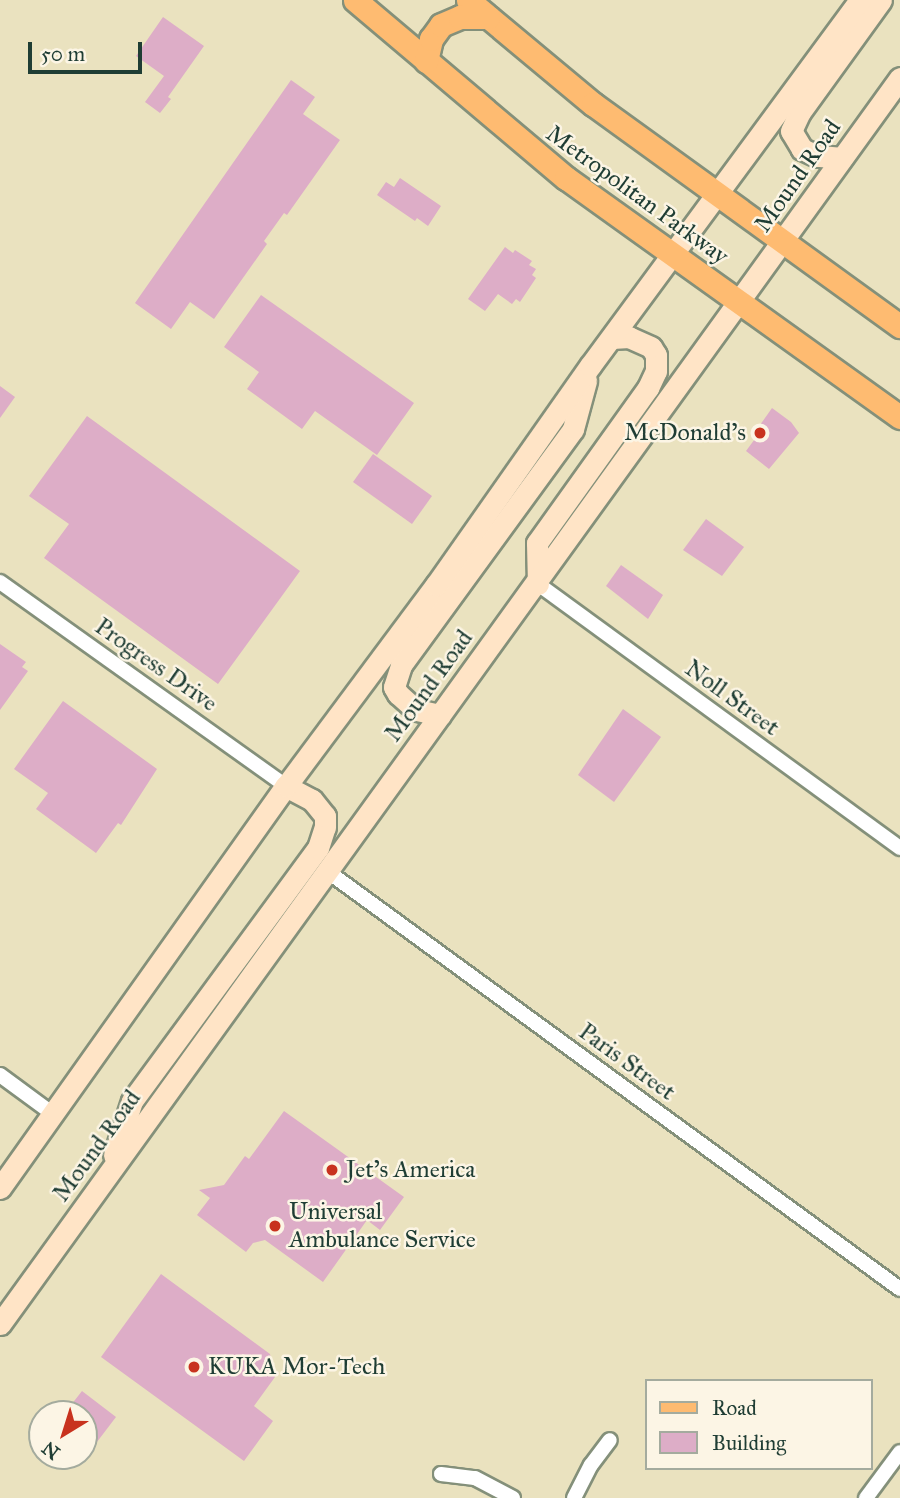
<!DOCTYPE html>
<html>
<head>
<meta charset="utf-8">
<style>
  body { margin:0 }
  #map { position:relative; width:900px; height:1498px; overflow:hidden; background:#eae2bf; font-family:"IM FELL Great Primer",serif }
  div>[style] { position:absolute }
  .building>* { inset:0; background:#ddadc7 }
  .roads { filter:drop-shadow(2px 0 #84907a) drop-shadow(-2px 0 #84907a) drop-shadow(0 2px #84907a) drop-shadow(0 -2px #84907a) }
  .minor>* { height:14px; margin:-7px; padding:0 7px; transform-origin:7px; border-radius:7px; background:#fff }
  .secondary>* { height:21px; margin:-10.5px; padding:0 10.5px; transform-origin:10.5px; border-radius:10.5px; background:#ffe4c6 }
  .primary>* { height:23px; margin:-11.5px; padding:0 11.5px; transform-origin:11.5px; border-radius:11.5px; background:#febb71 }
  .dots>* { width:19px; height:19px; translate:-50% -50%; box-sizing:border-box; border:4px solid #fcf5e5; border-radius:50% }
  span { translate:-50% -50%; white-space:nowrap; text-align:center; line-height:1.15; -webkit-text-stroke:5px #fcf5e5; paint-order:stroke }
  .street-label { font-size:24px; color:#1f3d34 }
  .poi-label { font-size:24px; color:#1f3d34 }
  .right { translate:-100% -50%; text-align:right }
  .left { translate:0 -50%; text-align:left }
  .legend { position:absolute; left:645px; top:1379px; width:228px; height:91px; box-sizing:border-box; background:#fcf5e5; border:2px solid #a4ab9e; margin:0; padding:9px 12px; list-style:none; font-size:21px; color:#1f3d34 }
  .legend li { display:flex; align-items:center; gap:14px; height:35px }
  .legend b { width:35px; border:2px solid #a4ab9e }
  .north { position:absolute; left:28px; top:1400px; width:70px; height:70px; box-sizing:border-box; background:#fcf5e5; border:2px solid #a4ab9e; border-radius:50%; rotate:218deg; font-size:19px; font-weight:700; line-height:28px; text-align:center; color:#1f3d34 }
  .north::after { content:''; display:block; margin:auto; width:24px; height:32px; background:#c8321e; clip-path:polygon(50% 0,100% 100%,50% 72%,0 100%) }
  .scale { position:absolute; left:28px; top:42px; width:114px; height:32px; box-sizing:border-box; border:4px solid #1f3d34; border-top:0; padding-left:9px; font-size:21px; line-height:24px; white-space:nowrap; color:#1f3d34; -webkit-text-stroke:5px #fcf5e5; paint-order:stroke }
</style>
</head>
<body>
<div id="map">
  <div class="building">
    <div style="clip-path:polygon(163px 17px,204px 46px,168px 97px,171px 99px,160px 113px,145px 102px,164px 76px,136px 56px)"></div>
    <div style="clip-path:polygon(291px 80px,315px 97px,303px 114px,340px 140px,287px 215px,284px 213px,264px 241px,267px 244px,214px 319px,190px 302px,171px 329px,135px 303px)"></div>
    <div style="clip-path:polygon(400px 178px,441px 206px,428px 226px,417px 218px,415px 221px,377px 195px,386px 182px,394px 187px)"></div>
    <div style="clip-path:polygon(505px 247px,513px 253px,515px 250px,532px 261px,529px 265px,536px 269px,532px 275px,536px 278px,520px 302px,516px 299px,512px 304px,498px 294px,485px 311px,468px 299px)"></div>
    <div style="clip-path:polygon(261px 295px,414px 403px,377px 455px,315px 411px,302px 429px,247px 389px,259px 372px,224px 347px)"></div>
    <div style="clip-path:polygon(0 386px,15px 397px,0 418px)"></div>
    <div style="clip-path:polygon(772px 408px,791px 422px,799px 433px,769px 469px,746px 451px,763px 428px,760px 425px)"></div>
    <div style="clip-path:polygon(87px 416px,300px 571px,218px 684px,44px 558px,69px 524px,29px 496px)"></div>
    <div style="clip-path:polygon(373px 454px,432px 496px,412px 524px,353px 482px)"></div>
    <div style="clip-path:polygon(706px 519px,744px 547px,722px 576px,683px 550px)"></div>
    <div style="clip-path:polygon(621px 565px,663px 595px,648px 619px,606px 586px)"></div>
    <div style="clip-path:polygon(0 644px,26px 662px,22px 667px,28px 671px,0 710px)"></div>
    <div style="clip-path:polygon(63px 701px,157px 769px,121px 825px,118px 823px,96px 853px,36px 809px,48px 793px,14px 769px)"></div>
    <div style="clip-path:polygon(623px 709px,661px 737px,614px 802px,578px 775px)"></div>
    <div style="clip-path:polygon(284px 1111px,404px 1197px,380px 1230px,367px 1220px,323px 1282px,265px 1240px,253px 1243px,246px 1252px,197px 1215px,210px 1198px,199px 1190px,224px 1185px,245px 1156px,249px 1159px)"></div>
    <div style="clip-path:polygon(161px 1274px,270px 1354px,275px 1377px,254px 1406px,273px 1421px,244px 1461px,101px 1357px)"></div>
    <div style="clip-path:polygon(82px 1391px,116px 1417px,84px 1459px,84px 1414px,64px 1414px)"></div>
  </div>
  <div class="roads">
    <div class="minor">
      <div style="left:0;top:582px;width:351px;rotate:35.5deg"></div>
      <div style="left:538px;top:584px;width:448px;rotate:36.1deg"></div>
      <div style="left:327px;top:871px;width:709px;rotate:36.11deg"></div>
      <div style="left:0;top:1075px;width:66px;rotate:36.3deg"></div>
      <div style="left:441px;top:1474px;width:34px;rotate:7deg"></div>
      <div style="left:475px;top:1478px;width:43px;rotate:27.8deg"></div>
      <div style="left:574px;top:1498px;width:37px;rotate:-63deg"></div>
      <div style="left:591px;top:1465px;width:31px;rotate:-53deg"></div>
      <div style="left:866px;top:1498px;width:57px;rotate:-53.5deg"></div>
    </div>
    <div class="secondary">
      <div style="left:842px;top:158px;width:25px;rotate:-175deg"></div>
      <div style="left:817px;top:156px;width:17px;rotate:-155deg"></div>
      <div style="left:802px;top:149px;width:21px;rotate:-121deg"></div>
      <div style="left:791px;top:131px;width:21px;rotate:-65deg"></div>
      <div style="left:800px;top:112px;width:138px;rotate:-54.1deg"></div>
      <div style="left:538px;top:584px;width:41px;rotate:-91.4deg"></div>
      <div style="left:537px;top:543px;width:191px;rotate:-54.4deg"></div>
      <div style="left:648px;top:388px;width:19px;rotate:-65deg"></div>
      <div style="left:656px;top:371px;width:16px;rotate:-90deg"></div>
      <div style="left:656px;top:355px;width:9px;rotate:-122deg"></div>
      <div style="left:651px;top:347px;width:24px;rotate:-156deg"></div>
      <div style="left:629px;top:337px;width:17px;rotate:177deg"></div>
      <div style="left:440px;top:715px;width:25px;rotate:-168deg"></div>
      <div style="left:416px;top:710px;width:24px;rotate:-138deg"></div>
      <div style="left:398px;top:694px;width:8px;rotate:-120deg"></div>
      <div style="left:394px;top:687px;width:23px;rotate:-72deg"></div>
      <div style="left:401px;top:665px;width:292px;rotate:-53.9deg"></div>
      <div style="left:573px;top:429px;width:50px;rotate:-74.8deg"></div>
      <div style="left:114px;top:1155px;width:57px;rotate:-71.6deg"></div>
      <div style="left:132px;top:1101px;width:314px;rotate:-53.7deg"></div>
      <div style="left:318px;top:848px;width:22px;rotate:-72deg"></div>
      <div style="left:325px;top:827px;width:11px;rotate:-90deg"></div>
      <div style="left:325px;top:816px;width:21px;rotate:-129deg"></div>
      <div style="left:312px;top:800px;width:30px;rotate:-152deg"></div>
      <div style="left:0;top:1188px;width:493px;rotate:-54.6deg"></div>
      <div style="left:286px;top:786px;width:251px;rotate:-53.3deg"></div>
      <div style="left:436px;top:585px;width:268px;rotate:-54.9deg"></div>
      <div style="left:590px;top:366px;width:455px;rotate:-53.6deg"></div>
      <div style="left:0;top:1324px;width:1537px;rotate:-54.16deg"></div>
    </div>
    <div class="primary">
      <div style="left:355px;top:0;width:276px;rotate:40.2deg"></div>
      <div style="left:566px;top:178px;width:411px;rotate:35.6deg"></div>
      <div style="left:468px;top:0;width:163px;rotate:39.8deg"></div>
      <div style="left:593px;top:104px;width:379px;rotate:35.9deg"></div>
      <div style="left:426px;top:61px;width:23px;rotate:-77deg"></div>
      <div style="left:431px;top:39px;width:17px;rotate:-54deg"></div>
      <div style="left:441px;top:25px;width:21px;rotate:-23deg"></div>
      <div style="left:460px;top:17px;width:28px"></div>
    </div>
  </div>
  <div class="dots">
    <div style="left:760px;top:433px;background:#c8321e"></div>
    <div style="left:332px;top:1170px;background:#c8321e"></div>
    <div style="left:275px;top:1226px;background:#c8321e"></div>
    <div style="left:194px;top:1367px;background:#c8321e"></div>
  </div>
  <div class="street-label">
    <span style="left:798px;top:176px;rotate:-55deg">Mound Road</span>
    <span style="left:637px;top:195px;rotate:36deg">Metropolitan Parkway</span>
    <span style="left:156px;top:665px;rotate:35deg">Progress Drive</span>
    <span style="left:429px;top:686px;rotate:-54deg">Mound Road</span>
    <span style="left:732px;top:698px;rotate:36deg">Noll Street</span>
    <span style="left:627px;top:1062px;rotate:36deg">Paris Street</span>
    <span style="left:97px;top:1146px;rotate:-54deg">Mound Road</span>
  </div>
  <div class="poi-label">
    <span class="right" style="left:746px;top:433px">McDonald's</span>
    <span class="left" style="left:346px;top:1170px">Jet's America</span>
    <span class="left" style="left:289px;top:1226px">Universal<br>Ambulance Service</span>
    <span class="left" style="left:208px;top:1367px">KUKA Mor-Tech</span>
  </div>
  <ul class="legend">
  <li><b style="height:9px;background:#febb71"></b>Road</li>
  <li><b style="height:19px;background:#ddadc7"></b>Building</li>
  </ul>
  <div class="north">N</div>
  <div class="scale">50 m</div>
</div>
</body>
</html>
